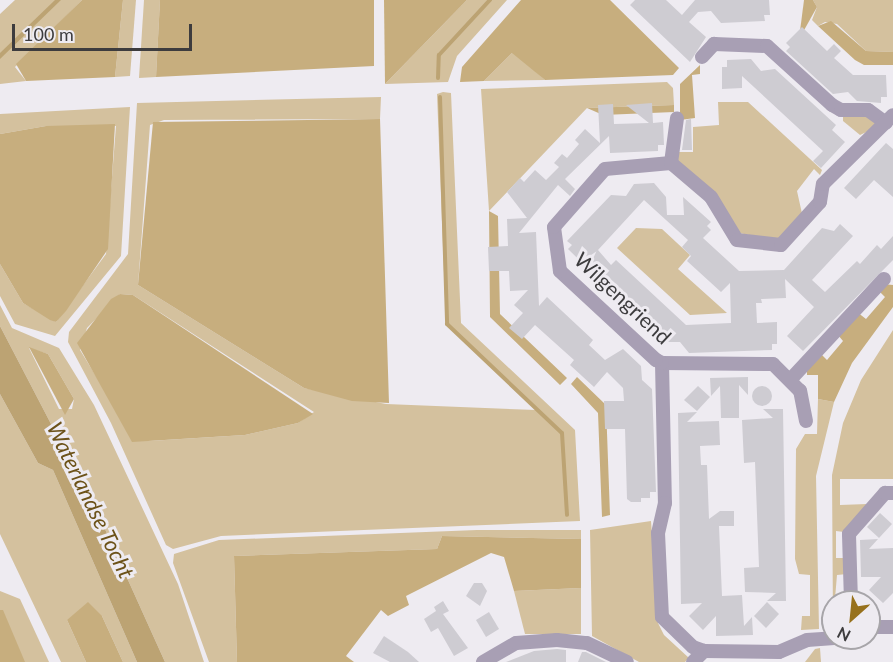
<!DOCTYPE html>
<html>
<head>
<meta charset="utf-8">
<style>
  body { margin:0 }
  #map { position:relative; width:893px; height:662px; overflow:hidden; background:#eeebf1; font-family:Lato,sans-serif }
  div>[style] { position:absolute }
  .green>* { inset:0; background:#d4c19e }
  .forest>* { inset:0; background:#c7ae7e }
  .water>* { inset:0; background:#bca373 }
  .stream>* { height:4px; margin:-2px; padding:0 2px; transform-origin:2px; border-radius:2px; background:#bca373 }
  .building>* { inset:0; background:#ceccd2 }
  .round { border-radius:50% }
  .minor>* { height:14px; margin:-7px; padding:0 7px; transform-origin:7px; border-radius:7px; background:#a89fb4 }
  span { translate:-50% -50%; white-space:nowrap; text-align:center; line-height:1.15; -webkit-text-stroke:6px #eeebf1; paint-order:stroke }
  .street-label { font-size:21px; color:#3d3c3e }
  .water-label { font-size:22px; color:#6c5219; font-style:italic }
  .north { position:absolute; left:821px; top:590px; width:60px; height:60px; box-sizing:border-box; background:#eeebf1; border:2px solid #a7a5a9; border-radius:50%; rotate:207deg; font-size:16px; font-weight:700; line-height:24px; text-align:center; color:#3d3c3e }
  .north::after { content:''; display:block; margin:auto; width:21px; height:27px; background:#97711c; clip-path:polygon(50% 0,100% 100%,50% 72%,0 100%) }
  .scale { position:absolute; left:12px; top:24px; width:180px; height:27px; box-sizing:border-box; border:3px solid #3d3c3e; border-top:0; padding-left:8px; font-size:18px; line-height:21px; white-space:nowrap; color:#3d3c3e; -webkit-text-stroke:4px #eeebf1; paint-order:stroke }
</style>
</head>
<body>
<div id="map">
  <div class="green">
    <div style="clip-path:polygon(15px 0,82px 0,15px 67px,26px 81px,0 84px,0 14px)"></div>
    <div style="clip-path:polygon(123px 0,136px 0,130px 76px,115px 77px)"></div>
    <div style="clip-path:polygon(144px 0,160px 0,156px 77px,139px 78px)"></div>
    <div style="clip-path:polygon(467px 0,507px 0,457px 56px,448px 82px,385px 84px)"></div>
    <div style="clip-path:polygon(813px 0,893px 0,893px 52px,866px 51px,837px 24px,825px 22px,818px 26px,812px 20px,817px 7px)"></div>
    <div style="clip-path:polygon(512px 53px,515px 53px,545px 80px,484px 81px)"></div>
    <div style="clip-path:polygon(667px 82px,673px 88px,674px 105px,587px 108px,489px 211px,481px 89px)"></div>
    <div style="clip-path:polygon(evenodd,443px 92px,451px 93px,461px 323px,575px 430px,580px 521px,221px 536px,173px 549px,166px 545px,111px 423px,68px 342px,69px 332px,128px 254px,137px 103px,381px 97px,380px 119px,164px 120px,150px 125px,138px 285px,304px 388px,386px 404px,536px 410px,446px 324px,437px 94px,443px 92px,120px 294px,133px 295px,314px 412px,298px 423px,245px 435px,149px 441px,113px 404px,80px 350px,87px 328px,120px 294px)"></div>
    <div style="clip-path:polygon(718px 102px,748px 102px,822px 170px,820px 175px,814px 169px,797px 191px,803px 218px,781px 241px,739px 233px,675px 160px,678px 152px,693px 152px,693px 127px,719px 125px)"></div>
    <div style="clip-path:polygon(130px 107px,121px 256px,55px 336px,15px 324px,0 296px,0 264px,23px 303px,56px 322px,106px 254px,116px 126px,46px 126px,0 134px,0 114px)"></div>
    <div style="clip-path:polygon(866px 114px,876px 119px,875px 128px,860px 135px,843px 121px,843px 116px)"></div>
    <div style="clip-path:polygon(636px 228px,662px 229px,690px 255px,678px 269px,727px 313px,690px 315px,617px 248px)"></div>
    <div style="clip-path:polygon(evenodd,0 305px,12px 328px,59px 348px,94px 405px,178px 584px,204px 662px,165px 662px,100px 518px,0 326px,0 305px,29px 348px,48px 354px,74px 399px,72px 409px,59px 409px,29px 348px)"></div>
    <div style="clip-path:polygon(893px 330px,893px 479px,840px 479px,840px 505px,867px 504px,844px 532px,836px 531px,836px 558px,846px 558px,847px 574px,837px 575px,833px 622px,832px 475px,843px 423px,861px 380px)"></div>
    <div style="clip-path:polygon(0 394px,38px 463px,53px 470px,137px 662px,123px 662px,102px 616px,67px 620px,86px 662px,61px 662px,0 534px)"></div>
    <div style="clip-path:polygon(818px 399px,834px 402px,816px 476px,819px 629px,801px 630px,802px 616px,810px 616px,810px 575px,799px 574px,795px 559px,796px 449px,805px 434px,817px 434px)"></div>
    <div style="clip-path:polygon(651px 521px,658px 623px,664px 635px,689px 658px,685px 662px,639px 662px,592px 636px,590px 530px)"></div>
    <div style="clip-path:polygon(477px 530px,581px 530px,581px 539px,442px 536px,437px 549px,234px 556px,237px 662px,209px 662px,173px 563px,174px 554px,219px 540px)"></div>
    <div style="clip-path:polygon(581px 588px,581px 634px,525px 634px,514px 591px)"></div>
    <div style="clip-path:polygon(0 591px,20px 599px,49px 662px,0 662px)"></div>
    <div style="clip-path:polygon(820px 648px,821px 662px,805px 662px,815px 649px)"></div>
  </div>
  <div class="forest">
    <div style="clip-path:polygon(82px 0,123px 0,115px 77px,26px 81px,16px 64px)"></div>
    <div style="clip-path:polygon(160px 0,374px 0,374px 66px,156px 77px)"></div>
    <div style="clip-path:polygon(384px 0,467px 0,385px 84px)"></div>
    <div style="clip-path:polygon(521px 0,610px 0,679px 68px,673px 75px,545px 80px,512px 53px,484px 81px,460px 82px,462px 67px)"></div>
    <div style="clip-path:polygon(804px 0,813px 0,817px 7px,803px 32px,800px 31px)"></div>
    <div style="clip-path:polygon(831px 21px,866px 51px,893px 52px,893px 65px,864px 65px,855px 60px,818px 26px)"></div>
    <div style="clip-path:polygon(700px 65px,700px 74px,692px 75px,695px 118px,680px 120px,680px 84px)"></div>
    <div style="clip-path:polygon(674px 105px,674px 112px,603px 115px,587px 108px)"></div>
    <div style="clip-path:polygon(380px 119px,389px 403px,352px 401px,304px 388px,138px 285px,153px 122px)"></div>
    <div style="clip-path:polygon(115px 124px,108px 249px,66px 311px,56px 322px,50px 320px,23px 303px,0 264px,0 134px,46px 126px)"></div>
    <div style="clip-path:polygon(489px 211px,498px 216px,500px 314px,567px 378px,560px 385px,490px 317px)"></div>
    <div style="clip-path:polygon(883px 284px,893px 285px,893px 307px,852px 363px,834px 402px,818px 399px,818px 375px,807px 375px,807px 370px,820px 353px,827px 360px,843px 341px,838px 335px,857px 312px,866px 319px,885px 297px,878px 290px)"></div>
    <div style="clip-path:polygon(120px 294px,133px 295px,313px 414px,298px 423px,245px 435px,132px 442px,77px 343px,111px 299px)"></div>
    <div style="clip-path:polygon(29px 347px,48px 354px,74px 399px,65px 415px)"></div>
    <div style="clip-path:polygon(577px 377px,606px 405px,610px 515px,602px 517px,598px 413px,571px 384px)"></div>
    <div style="clip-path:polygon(442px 536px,581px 539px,581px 588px,514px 591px,504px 557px,491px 553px,406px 596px,409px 605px,388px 616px,381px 610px,346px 656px,354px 662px,237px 662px,234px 556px,437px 549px)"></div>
    <div style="clip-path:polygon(88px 602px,102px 616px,123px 662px,86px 662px,67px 620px)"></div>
    <div style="clip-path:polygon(0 610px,3px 610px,25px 662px,0 662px)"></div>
  </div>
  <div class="water">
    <div style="clip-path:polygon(55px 0,61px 0,0 59px,0 53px)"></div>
    <div style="clip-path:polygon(0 326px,100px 518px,165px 662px,137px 662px,53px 470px,38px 463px,0 394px)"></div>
  </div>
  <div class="stream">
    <div style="left:438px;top:78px;width:23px;rotate:-88deg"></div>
    <div style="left:439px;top:55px;width:75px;rotate:-47.2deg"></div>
    <div style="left:440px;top:97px;width:227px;rotate:88.2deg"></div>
    <div style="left:447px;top:324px;width:158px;rotate:43.5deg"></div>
    <div style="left:562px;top:433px;width:82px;rotate:86.5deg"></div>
  </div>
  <div class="building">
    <div style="clip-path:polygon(635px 0,666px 0,682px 15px,695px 0,769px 0,770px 15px,764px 15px,765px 21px,721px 23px,711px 11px,698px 12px,689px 22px,706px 37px,690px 62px,630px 5px)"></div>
    <div style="clip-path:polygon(802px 27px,827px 51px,834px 44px,841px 51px,834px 58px,853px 75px,886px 75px,887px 97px,881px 97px,881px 103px,857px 101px,848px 92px,833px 94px,786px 51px,790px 47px,786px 43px)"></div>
    <div style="clip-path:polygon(751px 59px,761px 71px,775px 69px,836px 125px,832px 130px,845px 142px,821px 168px,813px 161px,823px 151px,742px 76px,742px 88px,722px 89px,722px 67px,727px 67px,727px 60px)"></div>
    <div style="clip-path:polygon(652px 103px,653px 123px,663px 122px,664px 145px,658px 145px,658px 151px,610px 153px,609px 136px,565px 179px,575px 189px,570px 196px,558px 185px,519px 233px,536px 232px,539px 306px,547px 297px,593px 340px,589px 345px,605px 360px,623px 349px,641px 366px,642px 380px,652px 389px,656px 492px,650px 492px,650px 498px,641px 498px,641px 502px,631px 502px,627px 499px,625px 429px,605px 429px,604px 401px,624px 401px,623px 388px,607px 372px,594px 387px,570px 365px,574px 360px,535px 325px,522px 339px,509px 328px,523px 313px,514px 305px,528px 290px,510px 291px,509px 271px,489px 271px,488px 247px,508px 246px,507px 219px,527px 218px,507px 192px,520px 178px,524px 182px,535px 170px,546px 180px,559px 167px,554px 163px,562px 154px,567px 158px,579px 144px,575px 140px,585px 129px,600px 143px,598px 105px,613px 104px,614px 124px,649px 123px,626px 105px)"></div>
    <div style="clip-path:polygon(691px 119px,692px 150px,682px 150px,686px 120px)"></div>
    <div style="clip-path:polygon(886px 143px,893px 149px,893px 197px,874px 180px,856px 199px,844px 188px)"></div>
    <div style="clip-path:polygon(evenodd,654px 183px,666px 197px,667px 215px,684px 215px,683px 197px,711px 222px,707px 226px,711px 230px,703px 238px,739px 271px,784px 270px,822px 228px,834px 231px,840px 224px,853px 236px,812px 280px,825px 292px,857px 261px,860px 264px,877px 245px,881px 249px,893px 236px,893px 260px,803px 351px,787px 336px,814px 307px,785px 279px,786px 298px,761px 299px,762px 303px,756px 303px,757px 323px,777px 322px,777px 344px,772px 344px,772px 350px,689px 353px,680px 342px,663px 342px,568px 249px,572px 245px,567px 241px,611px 195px,626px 196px,634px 184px,654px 183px,644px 200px,688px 240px,682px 247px,691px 256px,687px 261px,721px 292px,730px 283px,731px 323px,686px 325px,616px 260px,611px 265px,598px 250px,644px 200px)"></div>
    <div style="clip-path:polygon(748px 377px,748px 395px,739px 385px,739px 418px,721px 418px,720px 386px,711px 396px,710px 378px)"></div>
    <div class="round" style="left:752px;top:386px;width:20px;height:20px"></div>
    <div style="clip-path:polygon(698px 386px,710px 397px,697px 411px,684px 400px)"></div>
    <div style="clip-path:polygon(763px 409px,783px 409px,786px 601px,767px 601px,776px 593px,745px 592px,744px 568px,759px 567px,755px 462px,744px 463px,742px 420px,773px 418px)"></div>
    <div style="clip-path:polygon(697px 412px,687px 422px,719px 421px,720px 445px,700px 446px,701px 465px,707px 465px,709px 519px,720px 511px,734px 511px,734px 526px,719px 526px,722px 596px,742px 595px,744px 626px,752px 617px,753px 635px,716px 636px,716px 616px,703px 630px,689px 616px,702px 603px,681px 604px,678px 413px)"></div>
    <div style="clip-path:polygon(880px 513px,892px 524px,879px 538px,867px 527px)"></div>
    <div style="clip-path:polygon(878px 539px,869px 549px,893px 548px,893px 593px,883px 603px,869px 590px,881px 577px,861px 577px,860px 540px)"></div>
    <div style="clip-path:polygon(474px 583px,482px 583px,487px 591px,480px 606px,466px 596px)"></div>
    <div style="clip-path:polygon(443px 601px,449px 611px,443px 614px,468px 648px,454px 656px,438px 628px,431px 632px,424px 619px,436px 611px,434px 607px)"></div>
    <div style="clip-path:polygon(767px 602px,779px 614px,766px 628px,754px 616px)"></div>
    <div style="clip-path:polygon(489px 612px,499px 629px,486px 637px,476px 620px)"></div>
    <div style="clip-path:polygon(384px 636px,408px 652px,419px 662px,390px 662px,373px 653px)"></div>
    <div style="clip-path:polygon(557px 649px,566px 650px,566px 662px,506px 662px,534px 651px)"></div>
    <div style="clip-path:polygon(582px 652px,586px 652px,606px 662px,578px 662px)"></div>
  </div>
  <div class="minor">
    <div style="left:702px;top:57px;width:18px;rotate:-47deg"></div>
    <div style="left:714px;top:44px;width:53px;rotate:2.2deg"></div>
    <div style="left:767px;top:46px;width:88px;rotate:42.2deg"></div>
    <div style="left:832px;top:105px;width:10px;rotate:29deg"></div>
    <div style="left:841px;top:110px;width:27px"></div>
    <div style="left:868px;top:110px;width:22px;rotate:36deg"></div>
    <div style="left:671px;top:163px;width:45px;rotate:-82.4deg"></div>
    <div style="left:662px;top:363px;width:140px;rotate:88.8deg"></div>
    <div style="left:665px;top:503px;width:31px;rotate:103deg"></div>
    <div style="left:658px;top:533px;width:84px;rotate:87.3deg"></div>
    <div style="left:662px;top:617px;width:43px;rotate:44.1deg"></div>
    <div style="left:693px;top:647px;width:12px;rotate:20deg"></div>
    <div style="left:704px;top:651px;width:75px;rotate:0.8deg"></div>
    <div style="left:779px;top:652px;width:30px;rotate:-23deg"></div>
    <div style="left:807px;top:640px;width:27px;rotate:-4deg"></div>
    <div style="left:790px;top:380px;width:138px;rotate:-47.1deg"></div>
    <div style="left:806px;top:421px;width:31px;rotate:-101deg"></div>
    <div style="left:800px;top:391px;width:38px;rotate:-135deg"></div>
    <div style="left:773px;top:364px;width:111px;rotate:-179.5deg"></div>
    <div style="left:662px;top:363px;width:7px;rotate:-153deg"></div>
    <div style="left:656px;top:360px;width:131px;rotate:-137.2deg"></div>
    <div style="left:560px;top:271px;width:44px;rotate:-97.8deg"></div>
    <div style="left:554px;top:227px;width:77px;rotate:-48.7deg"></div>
    <div style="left:605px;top:169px;width:66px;rotate:-5.2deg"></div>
    <div style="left:671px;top:163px;width:52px;rotate:40.4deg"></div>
    <div style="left:711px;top:197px;width:50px;rotate:58.8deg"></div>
    <div style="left:737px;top:240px;width:44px;rotate:6.5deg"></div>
    <div style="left:781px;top:245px;width:58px;rotate:-47.8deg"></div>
    <div style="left:820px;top:202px;width:18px;rotate:-81deg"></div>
    <div style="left:823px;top:184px;width:98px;rotate:-44.6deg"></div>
    <div style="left:851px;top:602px;width:68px;rotate:-91.7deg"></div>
    <div style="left:849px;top:534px;width:55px;rotate:-48.7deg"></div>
    <div style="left:885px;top:493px;width:8px"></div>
    <div style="left:869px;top:627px;width:24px"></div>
    <div style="left:483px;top:662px;width:38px;rotate:-30deg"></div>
    <div style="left:516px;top:643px;width:41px;rotate:-4.2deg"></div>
    <div style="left:557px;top:640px;width:30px;rotate:6deg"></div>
    <div style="left:587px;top:643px;width:44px;rotate:25.4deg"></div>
    <div style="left:693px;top:662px;width:16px;rotate:-45deg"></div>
  </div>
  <div class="street-label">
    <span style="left:623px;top:298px;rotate:43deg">Wilgengriend</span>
  </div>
  <div class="water-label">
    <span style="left:91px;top:500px;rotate:64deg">Waterlandse Tocht</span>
  </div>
  <div class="north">N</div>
  <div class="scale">100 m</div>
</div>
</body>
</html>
